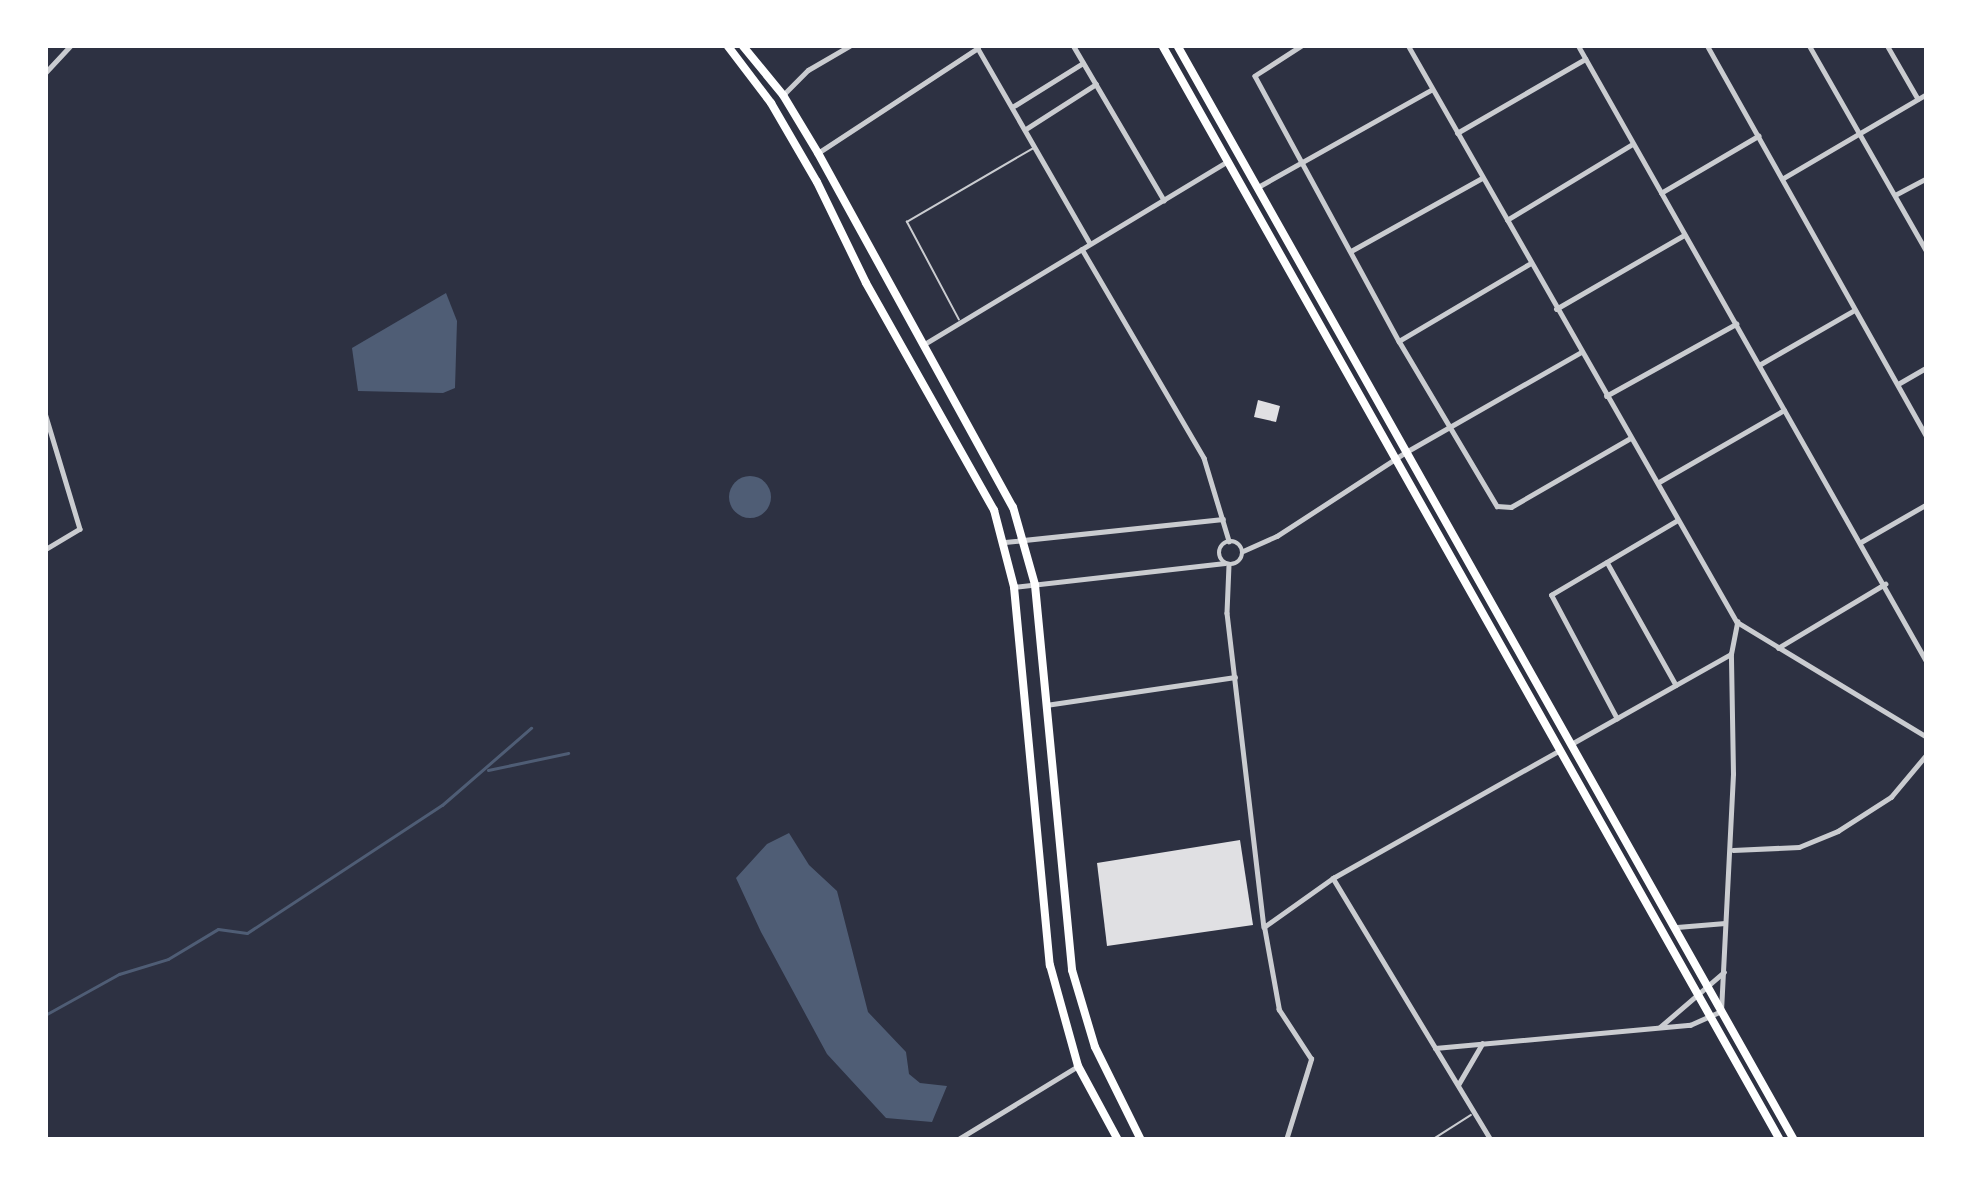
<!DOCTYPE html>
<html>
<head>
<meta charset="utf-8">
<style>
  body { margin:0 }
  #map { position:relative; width:1972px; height:1185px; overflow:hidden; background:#2d3142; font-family:"Alegreya Sans",sans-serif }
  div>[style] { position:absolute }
  .water>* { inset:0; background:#4f5d75 }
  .round { border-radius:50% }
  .stream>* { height:3px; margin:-1.5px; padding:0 1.5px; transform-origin:1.5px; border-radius:1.5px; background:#4f5d75 }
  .building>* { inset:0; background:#e0e0e3 }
  .service>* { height:1.5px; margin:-0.75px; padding:0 0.75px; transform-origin:0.75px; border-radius:0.75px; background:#caccd0 }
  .minor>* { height:4.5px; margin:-2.25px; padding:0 2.25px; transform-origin:2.25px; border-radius:2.25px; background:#caccd0 }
  .minor>.ring { margin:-2.25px; padding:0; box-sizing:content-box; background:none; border:4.5px solid #caccd0; border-radius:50% }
  .primary>* { height:8px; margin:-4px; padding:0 4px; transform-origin:4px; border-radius:4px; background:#fff }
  span { translate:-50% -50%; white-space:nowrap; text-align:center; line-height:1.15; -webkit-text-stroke:12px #fff; paint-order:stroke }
  .frame { position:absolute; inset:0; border:48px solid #fff; pointer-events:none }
</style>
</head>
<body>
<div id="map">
  <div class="water">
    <div style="clip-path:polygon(446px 293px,457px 321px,455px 388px,443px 393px,358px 391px,352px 348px)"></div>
    <div class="round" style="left:729px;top:476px;width:42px;height:42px"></div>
    <div style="clip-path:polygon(789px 833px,809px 865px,837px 891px,868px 1012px,906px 1052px,909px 1074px,920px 1083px,947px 1086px,932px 1122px,886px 1118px,827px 1054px,761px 932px,736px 878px,767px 844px)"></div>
  </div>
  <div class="stream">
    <div style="left:488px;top:770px;width:82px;rotate:-12deg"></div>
    <div style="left:45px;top:1015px;width:85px;rotate:-29deg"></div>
    <div style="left:119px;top:974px;width:51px;rotate:-17deg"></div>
    <div style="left:168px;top:959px;width:58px;rotate:-31deg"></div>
    <div style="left:218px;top:929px;width:29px;rotate:8deg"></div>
    <div style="left:247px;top:933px;width:233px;rotate:-33.3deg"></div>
    <div style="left:442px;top:805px;width:118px;rotate:-40.9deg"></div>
  </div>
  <div class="building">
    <div style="clip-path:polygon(1258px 400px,1280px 406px,1276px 422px,1254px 417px)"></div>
    <div style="clip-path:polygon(1240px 840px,1253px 925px,1107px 946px,1097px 863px)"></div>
  </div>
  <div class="service">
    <div style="left:959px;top:320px;width:111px;rotate:-118deg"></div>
    <div style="left:907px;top:222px;width:145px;rotate:-30.3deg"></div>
    <div style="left:1432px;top:1140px;width:46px;rotate:-32.7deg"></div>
  </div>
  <div class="minor">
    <div style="left:976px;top:45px;width:228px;rotate:60.1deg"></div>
    <div style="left:1073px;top:45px;width:180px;rotate:59.6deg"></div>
    <div style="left:1303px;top:45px;width:57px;rotate:147.1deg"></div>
    <div style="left:1255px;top:76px;width:302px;rotate:61.5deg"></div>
    <div style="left:1399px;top:341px;width:192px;rotate:59.3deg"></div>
    <div style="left:1497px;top:506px;width:14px;rotate:4deg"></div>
    <div style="left:1511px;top:507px;width:136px;rotate:-30deg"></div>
    <div style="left:1408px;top:45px;width:664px;rotate:60.31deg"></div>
    <div style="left:1737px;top:622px;width:222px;rotate:31.2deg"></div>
    <div style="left:1578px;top:45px;width:709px;rotate:60.51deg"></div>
    <div style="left:1707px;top:45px;width:450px;rotate:60.7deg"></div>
    <div style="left:1809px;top:45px;width:238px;rotate:60.3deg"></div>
    <div style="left:1887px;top:45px;width:62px;rotate:60.1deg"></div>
    <div style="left:45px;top:73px;width:38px;rotate:-47deg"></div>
    <div style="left:783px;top:95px;width:35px;rotate:-45deg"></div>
    <div style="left:808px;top:70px;width:50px;rotate:-30.2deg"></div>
    <div style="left:1014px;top:106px;width:81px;rotate:-31.9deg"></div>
    <div style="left:1026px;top:129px;width:83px;rotate:-32.7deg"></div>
    <div style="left:1457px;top:133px;width:148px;rotate:-30deg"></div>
    <div style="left:818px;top:153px;width:191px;rotate:-33.3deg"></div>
    <div style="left:1782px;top:179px;width:168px;rotate:-30.4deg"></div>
    <div style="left:1258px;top:187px;width:198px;rotate:-29.3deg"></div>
    <div style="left:1661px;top:193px;width:113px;rotate:-30.4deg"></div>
    <div style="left:1895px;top:195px;width:36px;rotate:-28deg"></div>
    <div style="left:1507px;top:220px;width:145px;rotate:-31.2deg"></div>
    <div style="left:1082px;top:249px;width:242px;rotate:59.7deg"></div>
    <div style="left:1204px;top:458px;width:87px;rotate:73.2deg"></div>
    <div style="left:1351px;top:251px;width:150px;rotate:-29.1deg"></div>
    <div style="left:1556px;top:309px;width:148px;rotate:-30deg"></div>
    <div style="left:1399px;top:341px;width:153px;rotate:-30.6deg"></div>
    <div style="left:923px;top:345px;width:354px;rotate:-31.1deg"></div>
    <div style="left:1759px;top:365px;width:108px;rotate:-29.9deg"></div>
    <div style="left:1898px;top:384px;width:34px;rotate:-30deg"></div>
    <div style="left:1606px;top:396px;width:149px;rotate:-29deg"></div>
    <div style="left:45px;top:413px;width:121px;rotate:73.2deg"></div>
    <div style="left:80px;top:529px;width:41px;rotate:149deg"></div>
    <div style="left:1659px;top:482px;width:144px;rotate:-29.9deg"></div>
    <div class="ring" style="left:1219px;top:541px;width:19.5px;height:19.5px"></div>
    <div style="left:1005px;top:542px;width:219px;rotate:-6deg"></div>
    <div style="left:1861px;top:542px;width:76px;rotate:-29.9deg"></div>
    <div style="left:1243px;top:551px;width:37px;rotate:-24deg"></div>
    <div style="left:1277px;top:536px;width:154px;rotate:-33.1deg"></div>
    <div style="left:1406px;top:452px;width:202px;rotate:-29.7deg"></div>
    <div style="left:1607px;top:562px;width:141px;rotate:60.7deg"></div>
    <div style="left:1229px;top:565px;width:48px;rotate:92.4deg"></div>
    <div style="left:1227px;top:613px;width:316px;rotate:83.3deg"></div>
    <div style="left:1014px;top:587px;width:212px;rotate:-6.5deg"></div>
    <div style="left:1778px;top:648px;width:125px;rotate:-30.9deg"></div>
    <div style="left:1046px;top:705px;width:191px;rotate:-8.4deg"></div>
    <div style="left:1617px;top:719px;width:140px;rotate:-118deg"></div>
    <div style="left:1551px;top:595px;width:147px;rotate:-30.6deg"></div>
    <div style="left:1573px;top:743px;width:181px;rotate:-29.4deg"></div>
    <div style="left:1733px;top:850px;width:66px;rotate:-2.6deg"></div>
    <div style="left:1799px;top:847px;width:42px;rotate:-22.3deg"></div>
    <div style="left:1838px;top:831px;width:63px;rotate:-32.7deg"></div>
    <div style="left:1891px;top:797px;width:56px;rotate:-50.1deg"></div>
    <div style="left:1333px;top:878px;width:306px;rotate:58.9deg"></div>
    <div style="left:1677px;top:927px;width:48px;rotate:-4.8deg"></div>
    <div style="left:1660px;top:1027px;width:84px;rotate:-40.7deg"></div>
    <div style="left:1435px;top:1048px;width:256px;rotate:-5.2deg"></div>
    <div style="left:1690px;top:1025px;width:34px;rotate:-24deg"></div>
    <div style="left:1721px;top:1011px;width:237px;rotate:-87.1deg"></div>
    <div style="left:1733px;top:774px;width:120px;rotate:-91deg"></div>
    <div style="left:1731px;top:654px;width:33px;rotate:-79deg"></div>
    <div style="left:1458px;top:1085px;width:48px;rotate:-59.7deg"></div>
    <div style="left:957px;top:1140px;width:142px;rotate:-31.4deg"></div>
    <div style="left:1286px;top:1140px;width:85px;rotate:-72.8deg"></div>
    <div style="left:1311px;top:1059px;width:59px;rotate:-123.1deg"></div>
    <div style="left:1279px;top:1010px;width:84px;rotate:-100.2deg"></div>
    <div style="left:1264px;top:927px;width:85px;rotate:-35.4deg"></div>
    <div style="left:1333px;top:878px;width:258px;rotate:-29.4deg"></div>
  </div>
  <div class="primary">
    <div style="left:727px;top:45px;width:73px;rotate:52.8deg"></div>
    <div style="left:771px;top:103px;width:91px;rotate:59.8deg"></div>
    <div style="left:817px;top:182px;width:112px;rotate:64.1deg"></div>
    <div style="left:866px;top:283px;width:261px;rotate:60.6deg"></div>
    <div style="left:994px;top:510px;width:80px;rotate:75.4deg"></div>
    <div style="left:1014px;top:587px;width:380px;rotate:84.6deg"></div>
    <div style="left:1050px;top:965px;width:105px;rotate:74.5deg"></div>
    <div style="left:1078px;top:1066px;width:84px;rotate:61.6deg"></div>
    <div style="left:742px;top:45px;width:65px;rotate:50.6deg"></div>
    <div style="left:783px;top:95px;width:68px;rotate:58.9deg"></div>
    <div style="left:818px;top:153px;width:404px;rotate:61.2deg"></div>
    <div style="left:1013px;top:507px;width:81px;rotate:74.2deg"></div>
    <div style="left:1035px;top:585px;width:387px;rotate:84.5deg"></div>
    <div style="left:1072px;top:970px;width:80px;rotate:73.4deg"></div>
    <div style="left:1095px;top:1047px;width:104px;rotate:63.7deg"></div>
    <div style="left:1162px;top:45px;width:1257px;rotate:60.56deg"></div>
    <div style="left:1177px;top:45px;width:1257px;rotate:60.6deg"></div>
  </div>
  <div class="frame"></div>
</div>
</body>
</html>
